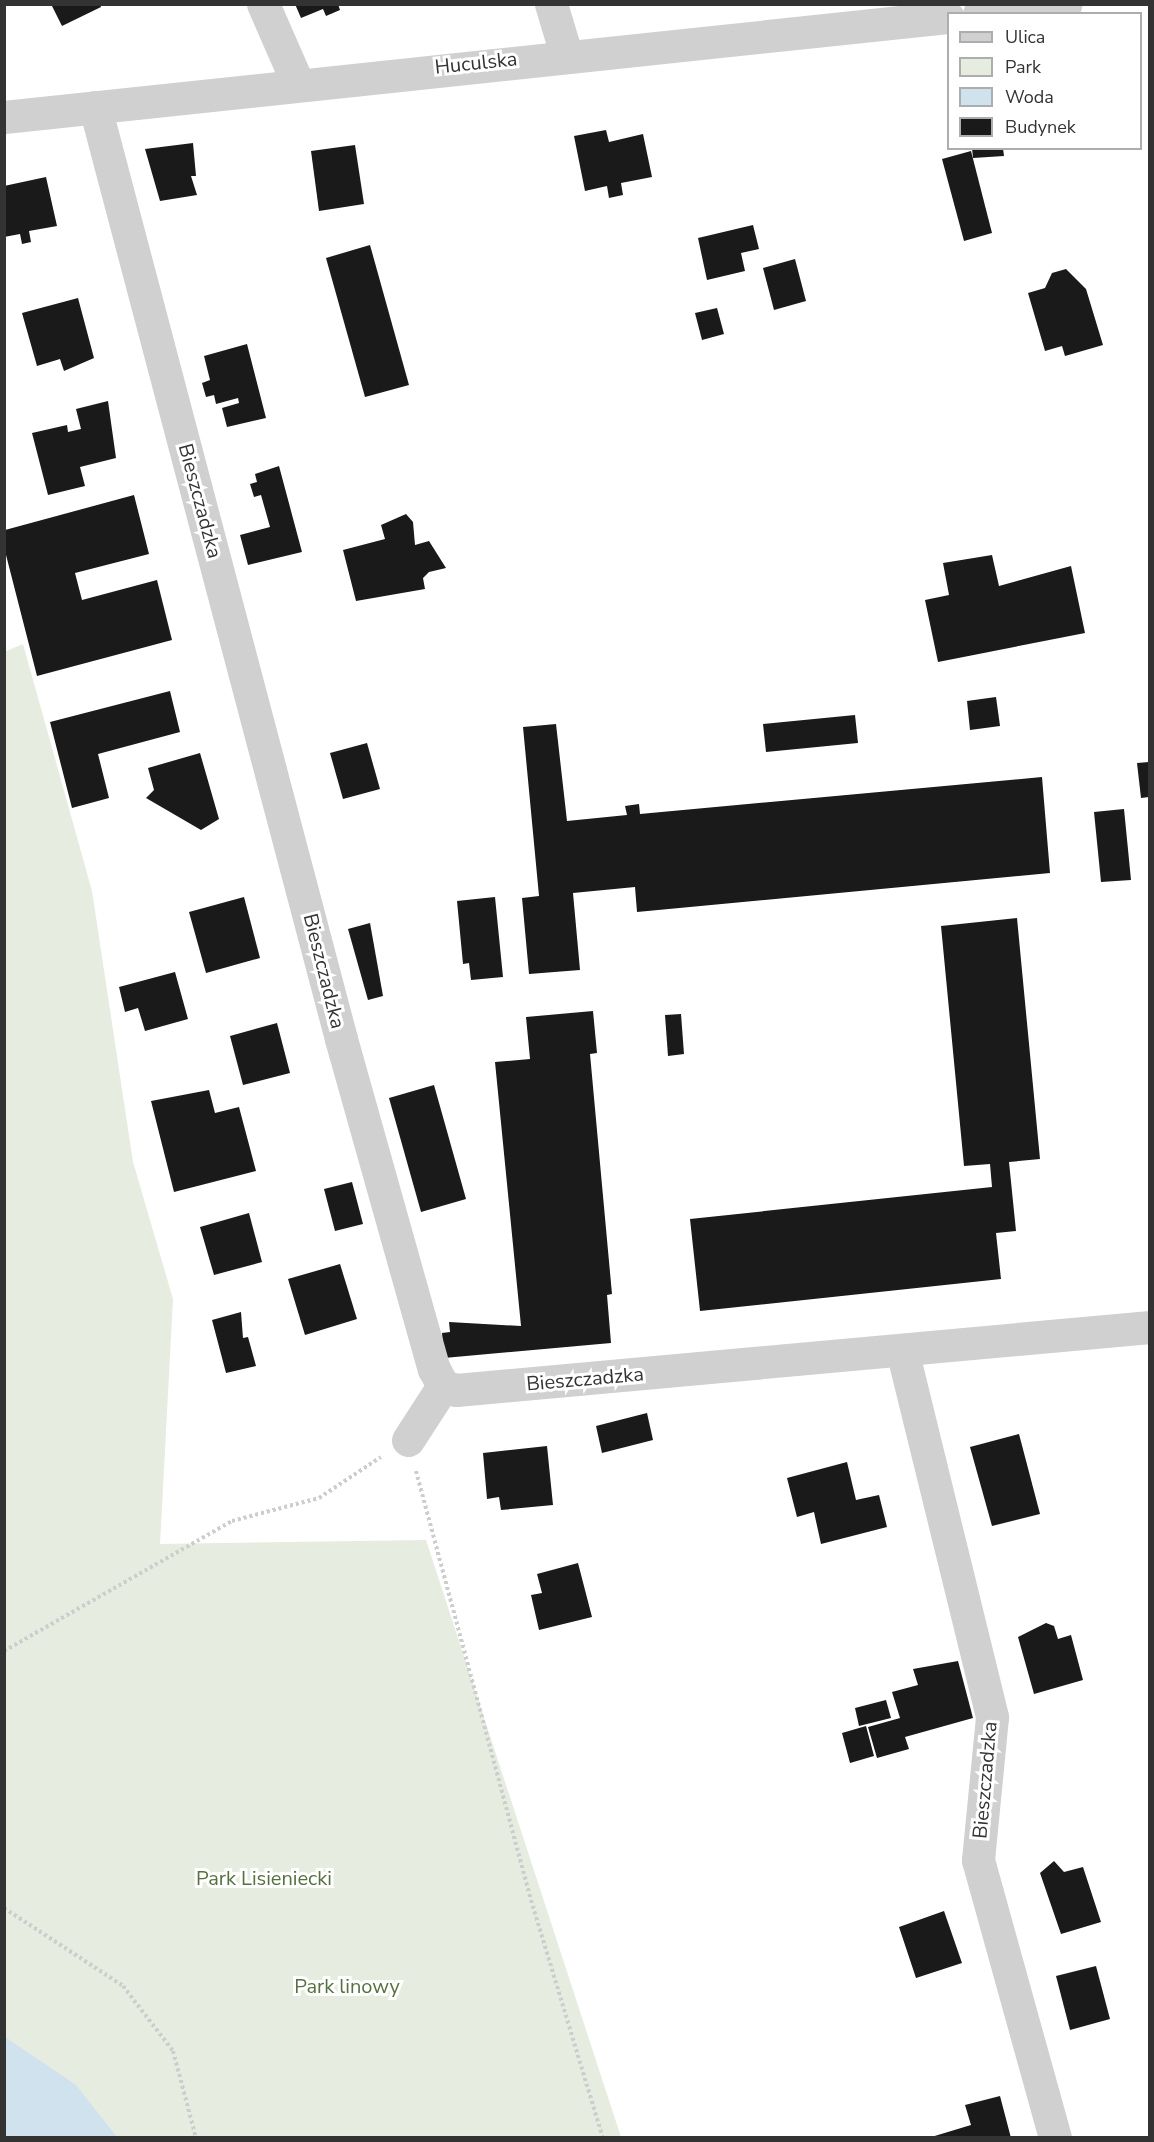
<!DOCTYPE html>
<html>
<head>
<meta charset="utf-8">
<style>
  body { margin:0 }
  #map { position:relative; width:1154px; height:2142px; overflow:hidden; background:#fff; font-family:"Nunito Sans",sans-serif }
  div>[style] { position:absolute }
  .green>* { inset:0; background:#e6ecdf }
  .water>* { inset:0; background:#cfe2ee }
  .building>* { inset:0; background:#1a1a1a }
  .path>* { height:4px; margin-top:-2px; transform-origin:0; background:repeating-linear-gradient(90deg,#cdcdcd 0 3px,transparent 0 6px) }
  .minor>* { height:33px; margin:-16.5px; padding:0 16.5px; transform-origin:16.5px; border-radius:16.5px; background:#d0d0d0 }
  span { translate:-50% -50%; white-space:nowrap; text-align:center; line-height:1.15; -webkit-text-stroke:6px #fff; paint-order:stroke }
  .street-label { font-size:20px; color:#333 }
  .park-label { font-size:20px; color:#56703f }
  .frame { position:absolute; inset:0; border:6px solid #333; pointer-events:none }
  .legend { position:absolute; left:947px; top:12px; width:195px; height:138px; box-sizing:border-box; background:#fff; border:2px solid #adadad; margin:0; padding:8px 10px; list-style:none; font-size:18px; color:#333 }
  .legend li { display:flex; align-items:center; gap:12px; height:30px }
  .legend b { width:30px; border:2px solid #adadad }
</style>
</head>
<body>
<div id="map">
  <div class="green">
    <div style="clip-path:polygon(23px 644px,92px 891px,133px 1162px,173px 1299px,160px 1544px,426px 1540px,621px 2137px,5px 2138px,4px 652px)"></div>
  </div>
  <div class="water">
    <div style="clip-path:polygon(5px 2037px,76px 2085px,117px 2137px,5px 2137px)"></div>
  </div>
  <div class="building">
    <div style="clip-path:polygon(51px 4px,100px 4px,101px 7px,62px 26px)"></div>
    <div style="clip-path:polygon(295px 4px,338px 4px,340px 10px,326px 16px,323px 9px,301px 18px)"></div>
    <div style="clip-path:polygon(606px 130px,609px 142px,643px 134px,652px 177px,621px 183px,623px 195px,609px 198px,607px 186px,585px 191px,574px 136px)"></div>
    <div style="clip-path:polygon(193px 143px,196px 176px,191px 176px,197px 195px,160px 201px,145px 149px)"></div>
    <div style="clip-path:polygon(355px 145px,364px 204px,319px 211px,311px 151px)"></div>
    <div style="clip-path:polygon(972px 148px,1003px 148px,1004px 156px,973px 158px)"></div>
    <div style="clip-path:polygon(971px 151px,992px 233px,964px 241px,942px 159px)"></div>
    <div style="clip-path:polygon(46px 177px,57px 226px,29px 231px,31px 242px,22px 244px,20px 234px,4px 237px,4px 186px)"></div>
    <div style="clip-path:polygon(753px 225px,759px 249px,741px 253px,745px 271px,707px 280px,698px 238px)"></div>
    <div style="clip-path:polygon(370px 245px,409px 385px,365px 397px,326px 258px)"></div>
    <div style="clip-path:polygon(795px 259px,806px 301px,774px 310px,763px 268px)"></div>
    <div style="clip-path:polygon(1066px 269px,1086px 289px,1103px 345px,1065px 356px,1062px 346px,1045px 351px,1028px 293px,1045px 288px,1052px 273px)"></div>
    <div style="clip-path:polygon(78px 298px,94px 358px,64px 371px,60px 359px,37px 366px,22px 313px)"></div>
    <div style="clip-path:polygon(717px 308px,724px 334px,702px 340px,695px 313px)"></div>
    <div style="clip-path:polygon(247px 344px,266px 418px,227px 427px,222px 408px,239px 403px,238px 398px,216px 404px,214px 395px,206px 397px,202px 383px,210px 380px,204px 356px)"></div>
    <div style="clip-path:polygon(108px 401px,116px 458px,80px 467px,85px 486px,48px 495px,32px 433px,67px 425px,68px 432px,81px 429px,76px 409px)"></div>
    <div style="clip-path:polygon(279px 466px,302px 552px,248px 565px,240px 535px,270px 527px,261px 495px,254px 497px,250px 484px,257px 482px,255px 474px)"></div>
    <div style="clip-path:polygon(134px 495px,149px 554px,75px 573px,82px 600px,157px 580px,172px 640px,37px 676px,5px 551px,5px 530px)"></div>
    <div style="clip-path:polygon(406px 514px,413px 522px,415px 545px,429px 541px,446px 568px,429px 572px,423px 578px,425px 589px,356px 601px,343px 550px,385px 539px,381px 525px)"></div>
    <div style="clip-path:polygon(992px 555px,999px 586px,1071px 566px,1085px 633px,938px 662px,925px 600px,949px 595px,943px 563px)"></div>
    <div style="clip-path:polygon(170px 691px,180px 732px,98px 754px,109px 798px,72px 808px,50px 722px)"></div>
    <div style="clip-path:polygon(996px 697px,1000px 726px,970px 730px,967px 701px)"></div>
    <div style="clip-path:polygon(855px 715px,858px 743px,766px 752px,763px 724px)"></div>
    <div style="clip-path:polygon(556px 724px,567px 821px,627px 815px,625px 806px,639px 804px,640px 814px,1042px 777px,1050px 873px,637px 912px,635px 887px,573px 893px,580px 970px,529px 974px,522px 898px,539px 896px,523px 727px)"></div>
    <div style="clip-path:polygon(367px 743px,380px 789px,343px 799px,330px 753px)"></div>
    <div style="clip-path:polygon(200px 753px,219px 819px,201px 830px,146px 798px,154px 790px,148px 768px)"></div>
    <div style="clip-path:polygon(1149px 762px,1149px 797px,1141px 798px,1137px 763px)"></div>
    <div style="clip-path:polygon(1124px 809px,1131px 880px,1101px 882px,1094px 812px)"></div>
    <div style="clip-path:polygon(244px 897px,260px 958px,206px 973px,189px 912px)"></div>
    <div style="clip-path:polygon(495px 897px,503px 977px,471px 980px,469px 963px,463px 964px,457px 901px)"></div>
    <div style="clip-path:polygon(1017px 918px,1040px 1159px,1009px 1162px,1016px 1231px,996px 1233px,1001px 1279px,700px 1311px,690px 1219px,992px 1187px,990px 1164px,964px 1166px,941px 926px)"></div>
    <div style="clip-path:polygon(370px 923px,383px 996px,368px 1000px,348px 929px)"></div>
    <div style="clip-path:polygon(175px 972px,188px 1019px,145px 1031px,138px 1008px,125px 1012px,119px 987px)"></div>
    <div style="clip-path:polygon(593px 1011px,597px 1053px,590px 1054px,612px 1294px,607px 1295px,611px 1343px,444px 1358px,442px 1333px,450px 1332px,449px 1322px,521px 1326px,495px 1062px,530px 1059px,526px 1017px)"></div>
    <div style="clip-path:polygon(681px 1014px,684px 1054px,668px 1056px,665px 1015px)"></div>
    <div style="clip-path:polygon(277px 1023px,290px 1073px,243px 1085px,230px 1036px)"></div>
    <div style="clip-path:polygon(434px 1085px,466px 1199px,421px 1212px,389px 1098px)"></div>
    <div style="clip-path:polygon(209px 1090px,215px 1113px,239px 1107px,256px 1171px,174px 1192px,151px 1101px)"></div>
    <div style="clip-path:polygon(352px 1182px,363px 1224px,335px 1231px,324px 1189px)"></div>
    <div style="clip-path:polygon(249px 1213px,262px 1262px,214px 1275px,200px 1227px)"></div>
    <div style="clip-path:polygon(340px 1264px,357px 1319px,305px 1335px,288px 1279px)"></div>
    <div style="clip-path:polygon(241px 1312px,243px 1338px,248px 1337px,256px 1366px,226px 1373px,212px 1320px)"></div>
    <div style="clip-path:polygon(647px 1413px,653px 1440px,602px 1453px,596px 1426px)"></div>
    <div style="clip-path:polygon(1019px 1434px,1040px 1514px,992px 1526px,970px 1447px)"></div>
    <div style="clip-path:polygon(547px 1446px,553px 1505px,501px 1510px,499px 1497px,487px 1499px,483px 1453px)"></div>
    <div style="clip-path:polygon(847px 1462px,856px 1500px,879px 1495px,887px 1527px,821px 1544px,814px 1512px,797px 1517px,787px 1478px)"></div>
    <div style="clip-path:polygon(578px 1563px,592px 1617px,539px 1630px,531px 1595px,542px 1593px,537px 1574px)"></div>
    <div style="clip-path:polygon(1046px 1623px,1054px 1626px,1058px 1639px,1071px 1635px,1083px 1680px,1034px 1694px,1018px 1637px)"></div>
    <div style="clip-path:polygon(958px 1661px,973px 1718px,905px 1737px,909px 1749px,877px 1758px,868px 1727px,900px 1718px,892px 1692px,918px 1685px,913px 1669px)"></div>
    <div style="clip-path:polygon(886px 1700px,891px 1718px,859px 1726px,855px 1708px)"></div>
    <div style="clip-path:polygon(866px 1726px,874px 1756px,850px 1763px,842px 1733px)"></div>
    <div style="clip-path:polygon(1054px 1861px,1064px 1872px,1083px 1867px,1101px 1922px,1061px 1934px,1040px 1873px)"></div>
    <div style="clip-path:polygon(944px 1911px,962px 1963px,916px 1978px,899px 1927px)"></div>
    <div style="clip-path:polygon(1096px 1966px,1110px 2019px,1070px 2030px,1056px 1976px)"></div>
    <div style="clip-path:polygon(1000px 2096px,1011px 2138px,928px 2138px,971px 2125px,965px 2105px)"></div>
  </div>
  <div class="path">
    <div style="left:416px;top:1471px;width:444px;rotate:75deg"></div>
    <div style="left:531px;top:1900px;width:249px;rotate:73.2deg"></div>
    <div style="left:4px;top:1651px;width:262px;rotate:-29.7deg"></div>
    <div style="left:232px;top:1521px;width:90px;rotate:-14.8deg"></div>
    <div style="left:319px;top:1498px;width:74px;rotate:-33.5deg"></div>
    <div style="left:4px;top:1908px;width:142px;rotate:33.2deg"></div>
    <div style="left:123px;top:1986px;width:82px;rotate:52.4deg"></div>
    <div style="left:173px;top:2051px;width:90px;rotate:75.2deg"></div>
  </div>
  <div class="minor">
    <div style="left:263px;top:4px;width:87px;rotate:66.4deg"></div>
    <div style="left:551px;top:4px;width:52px;rotate:73.3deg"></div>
    <div style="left:979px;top:14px;width:87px;rotate:-6.6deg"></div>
    <div style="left:95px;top:107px;width:964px;rotate:75.21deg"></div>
    <div style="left:341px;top:1039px;width:343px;rotate:74.3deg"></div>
    <div style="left:434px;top:1369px;width:19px;rotate:62deg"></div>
    <div style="left:443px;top:1386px;width:14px;rotate:17deg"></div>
    <div style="left:456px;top:1390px;width:697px;rotate:-5.19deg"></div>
    <div style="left:4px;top:117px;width:949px;rotate:-6.05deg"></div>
    <div style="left:902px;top:1350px;width:378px;rotate:76.2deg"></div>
    <div style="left:992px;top:1717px;width:144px;rotate:95.6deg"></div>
    <div style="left:978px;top:1860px;width:288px;rotate:74.5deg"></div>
    <div style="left:408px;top:1440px;width:64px;rotate:-57.1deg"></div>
  </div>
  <div class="street-label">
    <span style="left:476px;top:63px;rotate:-6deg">Huculska</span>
    <span style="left:200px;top:501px;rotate:75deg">Bieszczadzka</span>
    <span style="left:324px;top:971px;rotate:76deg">Bieszczadzka</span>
    <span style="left:585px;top:1379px;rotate:-5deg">Bieszczadzka</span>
    <span style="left:985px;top:1780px;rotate:-85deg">Bieszczadzka</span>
  </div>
  <div class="park-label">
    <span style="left:264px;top:1878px">Park Lisieniecki</span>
    <span style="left:347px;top:1986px">Park linowy</span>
  </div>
  <div class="frame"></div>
  <ul class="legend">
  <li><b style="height:8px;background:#d0d0d0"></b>Ulica</li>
  <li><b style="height:16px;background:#e6ecdf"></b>Park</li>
  <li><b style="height:16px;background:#cfe2ee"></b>Woda</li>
  <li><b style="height:16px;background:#1a1a1a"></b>Budynek</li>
  </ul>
</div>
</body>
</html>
